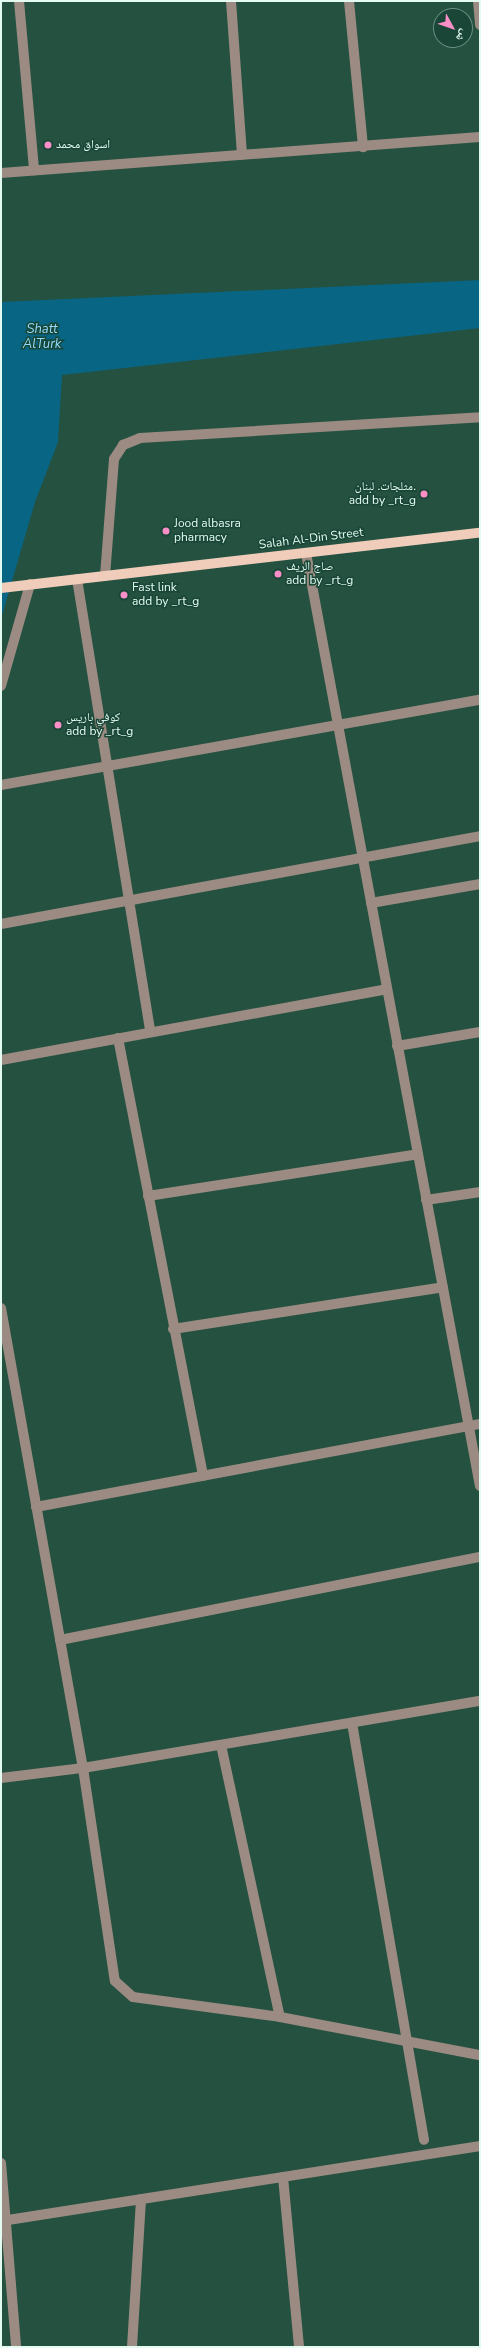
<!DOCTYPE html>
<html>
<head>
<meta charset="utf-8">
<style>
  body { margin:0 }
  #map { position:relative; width:481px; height:2348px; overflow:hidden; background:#255141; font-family:"Nunito Sans","Noto Naskh Arabic",sans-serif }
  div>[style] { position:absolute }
  .water>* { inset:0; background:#086584 }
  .minor>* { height:10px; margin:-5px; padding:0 5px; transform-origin:5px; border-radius:5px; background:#9c8b82 }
  .major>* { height:10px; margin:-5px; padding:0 5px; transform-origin:5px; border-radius:5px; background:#f0ccba }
  .dots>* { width:11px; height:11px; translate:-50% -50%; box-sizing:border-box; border:2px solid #194637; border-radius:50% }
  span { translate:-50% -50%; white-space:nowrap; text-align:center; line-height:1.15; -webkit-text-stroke:3px #194637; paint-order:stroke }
  .poi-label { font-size:12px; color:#e3fbf1 }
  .left { translate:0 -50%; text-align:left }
  .right { translate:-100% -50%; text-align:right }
  .street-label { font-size:12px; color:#e3fbf1 }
  .water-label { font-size:13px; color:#93dbfd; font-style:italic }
  .frame { position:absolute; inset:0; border:2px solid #e3fbf1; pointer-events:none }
  .north { position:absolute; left:433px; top:8px; width:40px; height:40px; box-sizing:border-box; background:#194637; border:1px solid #6a8e81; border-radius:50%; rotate:130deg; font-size:11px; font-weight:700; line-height:16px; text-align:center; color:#e3fbf1 }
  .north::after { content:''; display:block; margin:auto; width:14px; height:18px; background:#fa8fc7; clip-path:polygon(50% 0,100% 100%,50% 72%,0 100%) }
</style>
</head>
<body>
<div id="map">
  <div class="water">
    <div style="clip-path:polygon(480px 280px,480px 328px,62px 375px,58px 442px,35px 502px,1px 619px,1px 302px)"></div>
  </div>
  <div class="minor">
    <div style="left:19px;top:1px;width:170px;rotate:84.9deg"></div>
    <div style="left:231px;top:1px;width:154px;rotate:85.9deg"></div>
    <div style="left:349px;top:1px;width:147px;rotate:84.5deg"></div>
    <div style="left:478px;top:1px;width:24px;rotate:85deg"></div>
    <div style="left:1px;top:173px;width:480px;rotate:-4.3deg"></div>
    <div style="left:306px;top:553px;width:949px;rotate:79.44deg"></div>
    <div style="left:105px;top:576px;width:117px;rotate:-85.6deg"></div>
    <div style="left:114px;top:459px;width:17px;rotate:-57deg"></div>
    <div style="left:123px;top:445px;width:18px;rotate:-22deg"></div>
    <div style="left:140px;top:438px;width:341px;rotate:-3.5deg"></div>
    <div style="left:77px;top:579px;width:459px;rotate:80.8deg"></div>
    <div style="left:1px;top:686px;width:106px;rotate:-74.1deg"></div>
    <div style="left:1px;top:785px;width:486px;rotate:-10.1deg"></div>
    <div style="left:371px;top:903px;width:111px;rotate:-9.9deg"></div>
    <div style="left:1px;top:924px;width:487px;rotate:-10.4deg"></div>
    <div style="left:118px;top:1038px;width:446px;rotate:79deg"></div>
    <div style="left:397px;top:1046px;width:84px;rotate:-9.6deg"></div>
    <div style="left:1px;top:1060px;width:392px;rotate:-10.4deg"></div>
    <div style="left:148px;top:1196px;width:273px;rotate:-8.8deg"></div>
    <div style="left:426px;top:1200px;width:55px;rotate:-8.4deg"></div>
    <div style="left:1px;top:1308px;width:467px;rotate:79.9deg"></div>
    <div style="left:83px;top:1768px;width:215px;rotate:81.5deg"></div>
    <div style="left:115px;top:1981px;width:24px;rotate:42deg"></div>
    <div style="left:133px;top:1997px;width:148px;rotate:7.7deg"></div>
    <div style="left:280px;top:2017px;width:204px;rotate:10.8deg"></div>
    <div style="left:173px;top:1329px;width:273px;rotate:-8.8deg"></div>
    <div style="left:36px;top:1507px;width:452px;rotate:-10.6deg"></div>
    <div style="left:60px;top:1640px;width:428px;rotate:-11.2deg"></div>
    <div style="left:352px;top:1723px;width:423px;rotate:80.2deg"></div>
    <div style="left:221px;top:1745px;width:278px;rotate:77.8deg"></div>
    <div style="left:1px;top:1778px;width:83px;rotate:-7deg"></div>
    <div style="left:83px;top:1768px;width:403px;rotate:-9.6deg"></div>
    <div style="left:1px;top:2163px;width:185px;rotate:85.3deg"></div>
    <div style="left:283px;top:2177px;width:171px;rotate:84.6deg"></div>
    <div style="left:8px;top:2220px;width:478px;rotate:-8.9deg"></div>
    <div style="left:132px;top:2347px;width:148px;rotate:-86.5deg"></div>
  </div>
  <div class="major">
    <div style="left:1px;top:588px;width:482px;rotate:-6.6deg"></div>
  </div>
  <div class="dots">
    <div style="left:48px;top:145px;background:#fa8fc7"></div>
    <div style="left:424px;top:494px;background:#fa8fc7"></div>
    <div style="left:166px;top:531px;background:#fa8fc7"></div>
    <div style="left:278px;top:574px;background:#fa8fc7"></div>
    <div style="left:124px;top:595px;background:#fa8fc7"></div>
    <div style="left:58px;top:725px;background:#fa8fc7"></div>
  </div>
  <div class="poi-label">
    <span class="left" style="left:56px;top:145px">اسواق محمد</span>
    <span class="right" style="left:416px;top:494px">مثلجات. لبنان.<br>add by _rt_g</span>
    <span class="left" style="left:174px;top:531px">Jood albasra<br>pharmacy</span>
    <span class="left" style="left:286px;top:574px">صاج الريف<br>add by _rt_g</span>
    <span class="left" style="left:132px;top:595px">Fast link<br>add by _rt_g</span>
    <span class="left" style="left:66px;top:725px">كوفي باريس<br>add by _rt_g</span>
  </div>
  <div class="street-label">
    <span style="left:311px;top:539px;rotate:-7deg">Salah Al-Din Street</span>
  </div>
  <div class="water-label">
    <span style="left:42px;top:337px">Shatt<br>AlTurk</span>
  </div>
  <div class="frame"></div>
  <div class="north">ش</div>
</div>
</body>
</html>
